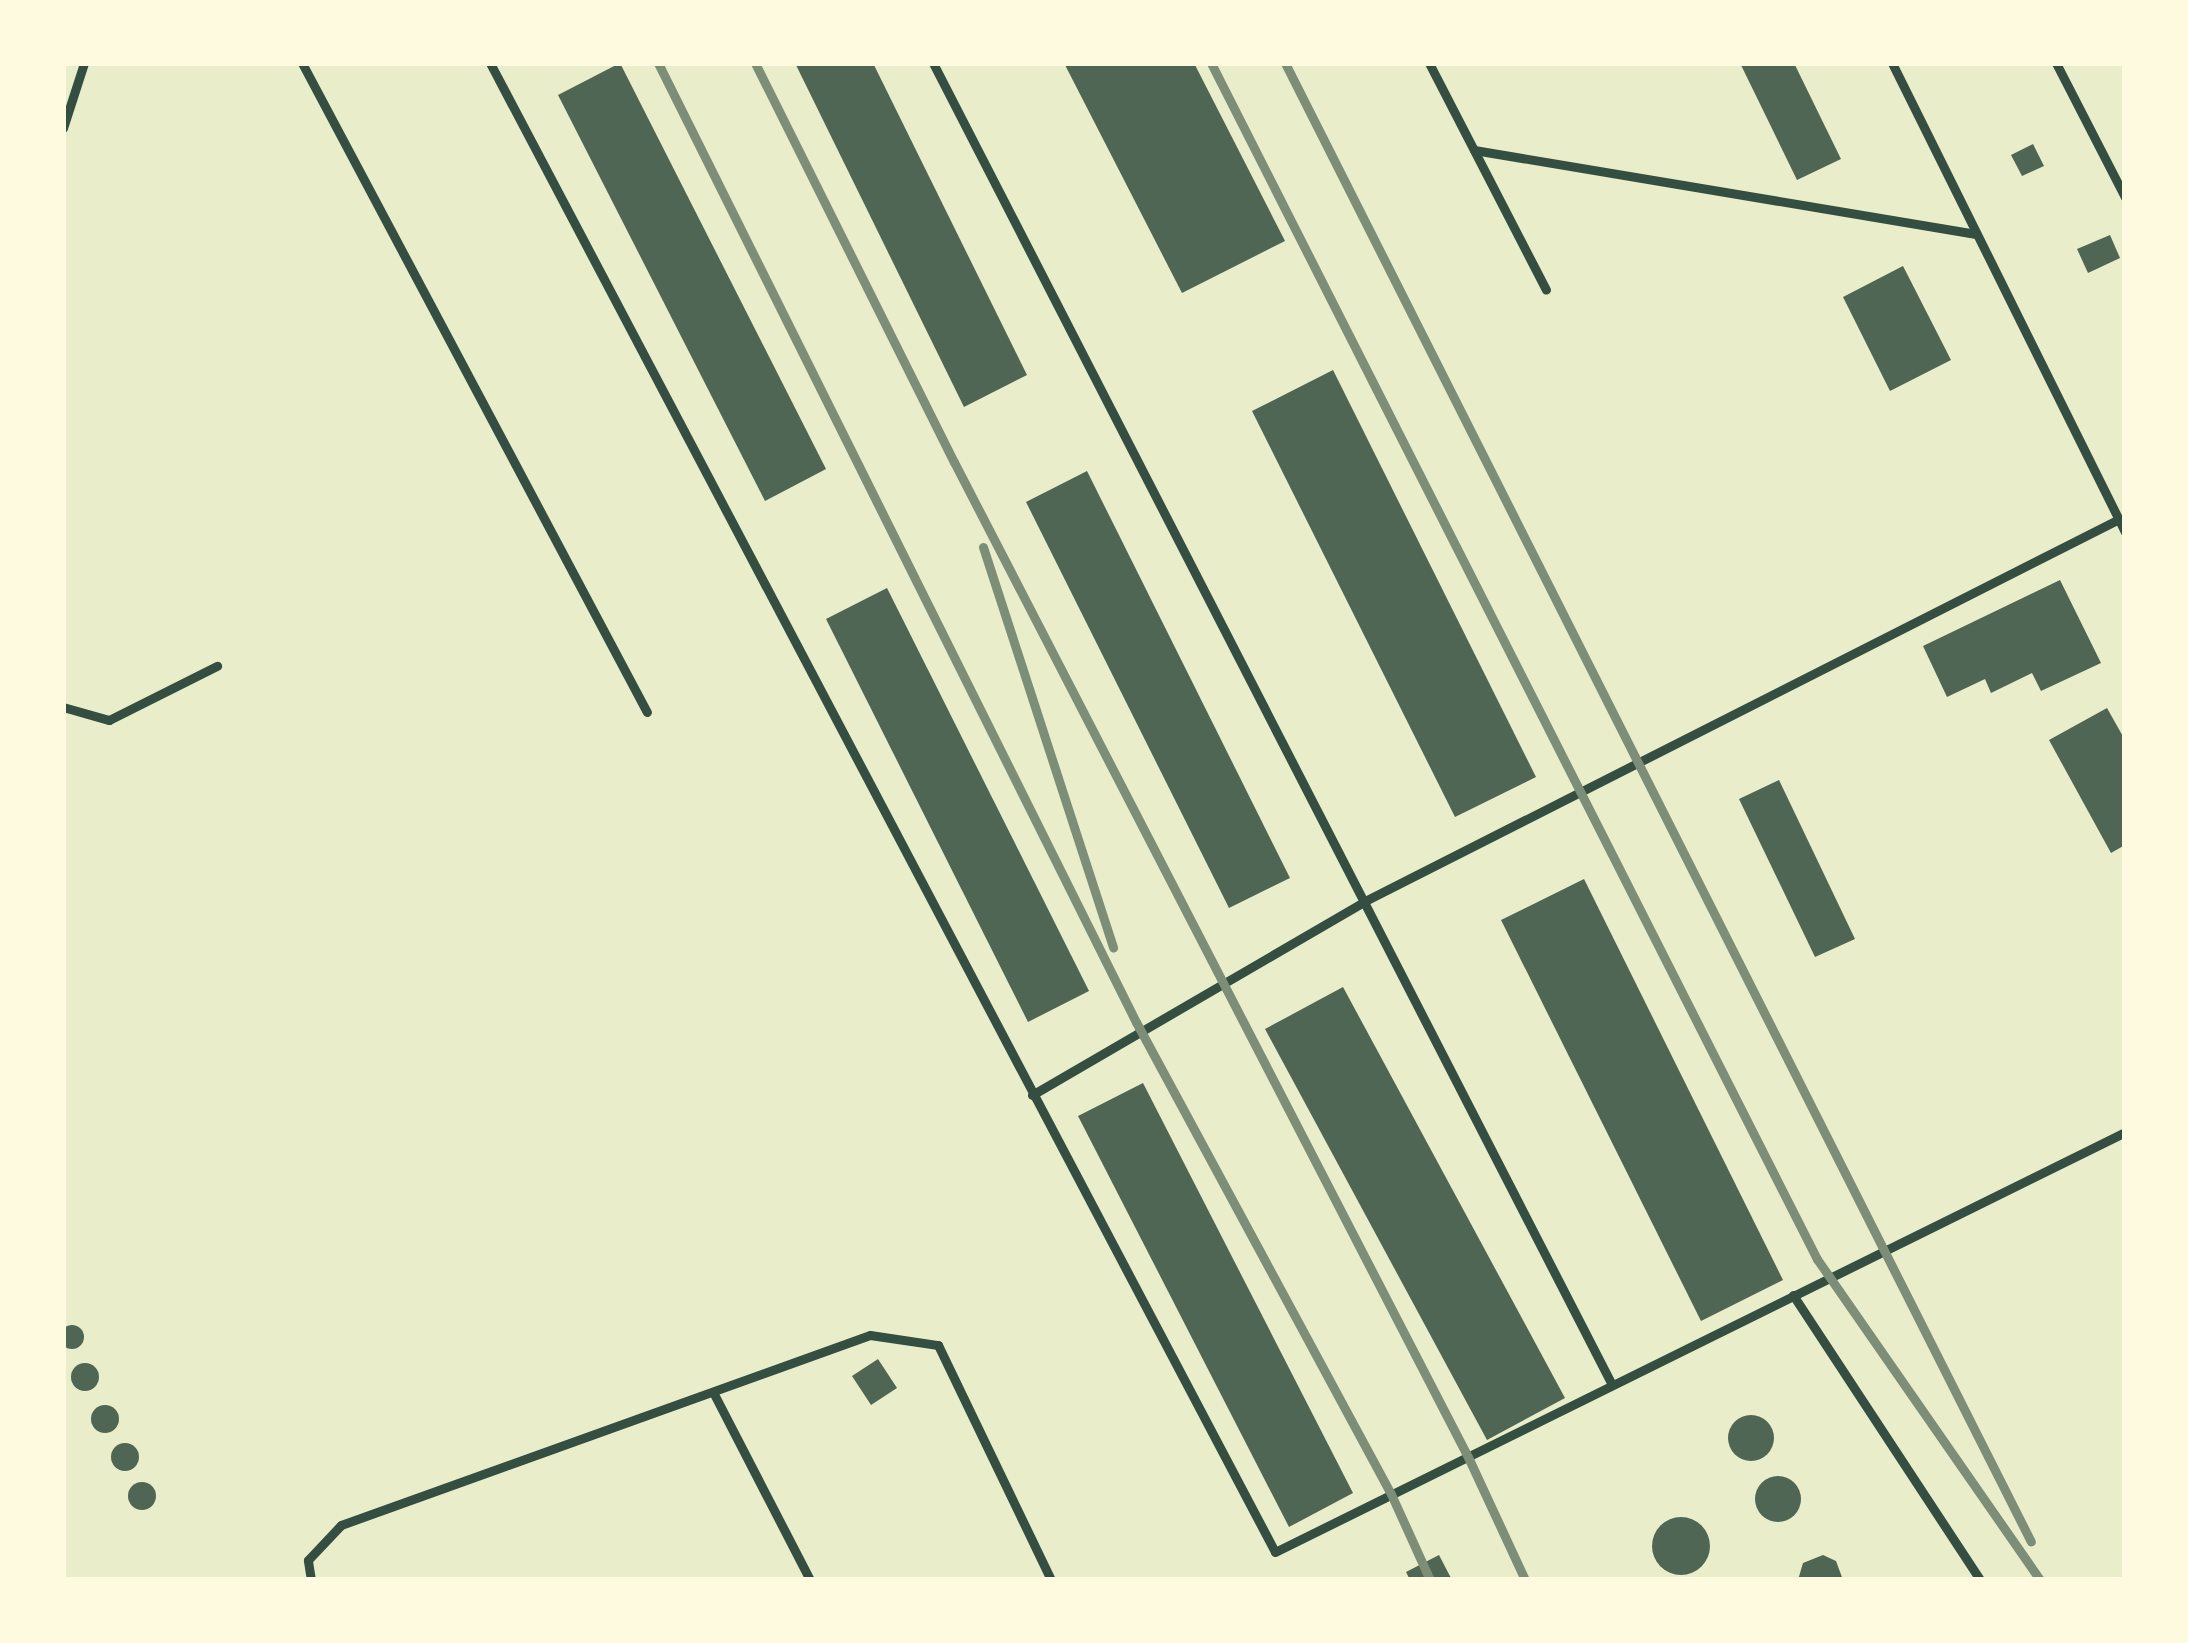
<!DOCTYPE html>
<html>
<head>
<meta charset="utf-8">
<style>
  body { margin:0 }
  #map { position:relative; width:2188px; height:1643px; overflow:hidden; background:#e9edc9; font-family:"PT Sans Narrow",sans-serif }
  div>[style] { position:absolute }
  .building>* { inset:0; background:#4f6655 }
  .round { border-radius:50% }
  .service>* { height:9px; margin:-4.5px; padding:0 4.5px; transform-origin:4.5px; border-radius:4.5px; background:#344e41 }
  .rail>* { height:9px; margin:-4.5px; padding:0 4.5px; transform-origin:4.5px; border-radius:4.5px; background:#7c8e77 }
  span { translate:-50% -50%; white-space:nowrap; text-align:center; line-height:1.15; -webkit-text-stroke:9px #fefae0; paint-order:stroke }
  .frame { position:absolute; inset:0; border:66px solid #fefae0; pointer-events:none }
</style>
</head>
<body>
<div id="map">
  <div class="building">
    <div style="clip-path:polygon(620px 63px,826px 469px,765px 501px,558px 95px)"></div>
    <div style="clip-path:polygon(795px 63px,873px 63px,1027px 375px,964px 407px)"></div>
    <div style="clip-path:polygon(1064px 63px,1194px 63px,1285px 241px,1182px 293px)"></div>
    <div style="clip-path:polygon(1740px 63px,1794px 63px,1841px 159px,1797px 180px)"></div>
    <div style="clip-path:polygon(2033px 144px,2044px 166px,2022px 176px,2011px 155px)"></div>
    <div style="clip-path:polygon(2110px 235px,2120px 258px,2088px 273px,2077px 249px)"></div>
    <div style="clip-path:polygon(1903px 266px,1951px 360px,1890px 391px,1843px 297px)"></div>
    <div style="clip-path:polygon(1333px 370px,1536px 777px,1455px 817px,1252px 411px)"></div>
    <div style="clip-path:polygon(1087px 471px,1290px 878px,1229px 908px,1026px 502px)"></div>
    <div style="clip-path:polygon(2060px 580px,2101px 663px,2041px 691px,2032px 673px,1991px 693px,1985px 679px,1947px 697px,1923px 646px)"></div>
    <div style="clip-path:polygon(887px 588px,1089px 991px,1028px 1022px,826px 619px)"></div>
    <div style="clip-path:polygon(2107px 708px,2125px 740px,2125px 845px,2111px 853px,2049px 740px)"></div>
    <div style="clip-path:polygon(1779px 780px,1855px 939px,1815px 957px,1739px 799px)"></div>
    <div style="clip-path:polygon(1584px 879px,1783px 1280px,1701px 1321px,1501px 920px)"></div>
    <div style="clip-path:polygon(1343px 987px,1565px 1398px,1487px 1440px,1265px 1029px)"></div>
    <div style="clip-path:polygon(1143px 1083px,1353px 1493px,1289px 1527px,1078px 1116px)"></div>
    <div class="round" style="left:60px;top:1325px;width:24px;height:24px"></div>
    <div style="clip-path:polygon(878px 1359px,897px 1388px,871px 1405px,852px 1376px)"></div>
    <div class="round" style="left:71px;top:1363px;width:28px;height:28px"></div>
    <div class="round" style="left:91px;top:1405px;width:28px;height:28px"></div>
    <div class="round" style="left:1728px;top:1415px;width:46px;height:46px"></div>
    <div class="round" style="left:111px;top:1443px;width:28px;height:28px"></div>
    <div class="round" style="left:1755px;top:1476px;width:46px;height:46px"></div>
    <div class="round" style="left:128px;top:1482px;width:28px;height:28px"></div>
    <div class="round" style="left:1652px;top:1517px;width:58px;height:58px"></div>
    <div style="clip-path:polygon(1439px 1555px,1452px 1580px,1410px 1580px,1406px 1572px)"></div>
    <div style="clip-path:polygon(1823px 1555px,1836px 1561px,1843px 1580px,1798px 1580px,1803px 1563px)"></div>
  </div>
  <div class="service">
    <div style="left:302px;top:63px;width:735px;rotate:62.01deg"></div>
    <div style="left:490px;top:63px;width:1683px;rotate:62.2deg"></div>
    <div style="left:1275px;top:1552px;width:948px;rotate:-26.29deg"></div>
    <div style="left:933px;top:63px;width:1486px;rotate:62.81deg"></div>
    <div style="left:1429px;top:63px;width:255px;rotate:62.7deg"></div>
    <div style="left:1892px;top:63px;width:524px;rotate:63.58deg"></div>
    <div style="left:2056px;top:63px;width:151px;rotate:62.8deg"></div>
    <div style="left:63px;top:128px;width:68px;rotate:-72.1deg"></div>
    <div style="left:1474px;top:150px;width:509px;rotate:9.5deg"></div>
    <div style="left:63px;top:707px;width:48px;rotate:15.8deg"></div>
    <div style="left:109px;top:720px;width:121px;rotate:-26.6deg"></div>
    <div style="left:1032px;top:1095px;width:383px;rotate:-30.2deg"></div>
    <div style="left:1363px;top:902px;width:847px;rotate:-26.87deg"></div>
    <div style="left:1793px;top:1295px;width:341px;rotate:56.7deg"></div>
    <div style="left:713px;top:1392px;width:212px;rotate:62.7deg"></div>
    <div style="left:311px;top:1580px;width:20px;rotate:-99deg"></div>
    <div style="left:308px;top:1560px;width:48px;rotate:-46.7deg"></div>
    <div style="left:341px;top:1525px;width:562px;rotate:-19.76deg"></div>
    <div style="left:870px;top:1335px;width:69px;rotate:8.4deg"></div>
    <div style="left:938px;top:1345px;width:261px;rotate:64.3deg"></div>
  </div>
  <div class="rail">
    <div style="left:658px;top:63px;width:1072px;rotate:63.51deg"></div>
    <div style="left:1136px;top:1022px;width:536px;rotate:61.62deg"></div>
    <div style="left:1391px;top:1494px;width:94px;rotate:65.6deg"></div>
    <div style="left:755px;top:63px;width:446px;rotate:63.5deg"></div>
    <div style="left:954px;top:462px;width:1120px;rotate:62.68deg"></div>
    <div style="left:1468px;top:1457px;width:136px;rotate:65.1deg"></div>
    <div style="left:1211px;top:63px;width:1341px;rotate:63.13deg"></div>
    <div style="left:1817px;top:1259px;width:391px;rotate:55.2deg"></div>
    <div style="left:1285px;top:63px;width:1656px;rotate:63.23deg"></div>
    <div style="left:983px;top:547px;width:421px;rotate:72deg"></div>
  </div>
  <div class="frame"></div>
</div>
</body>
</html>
